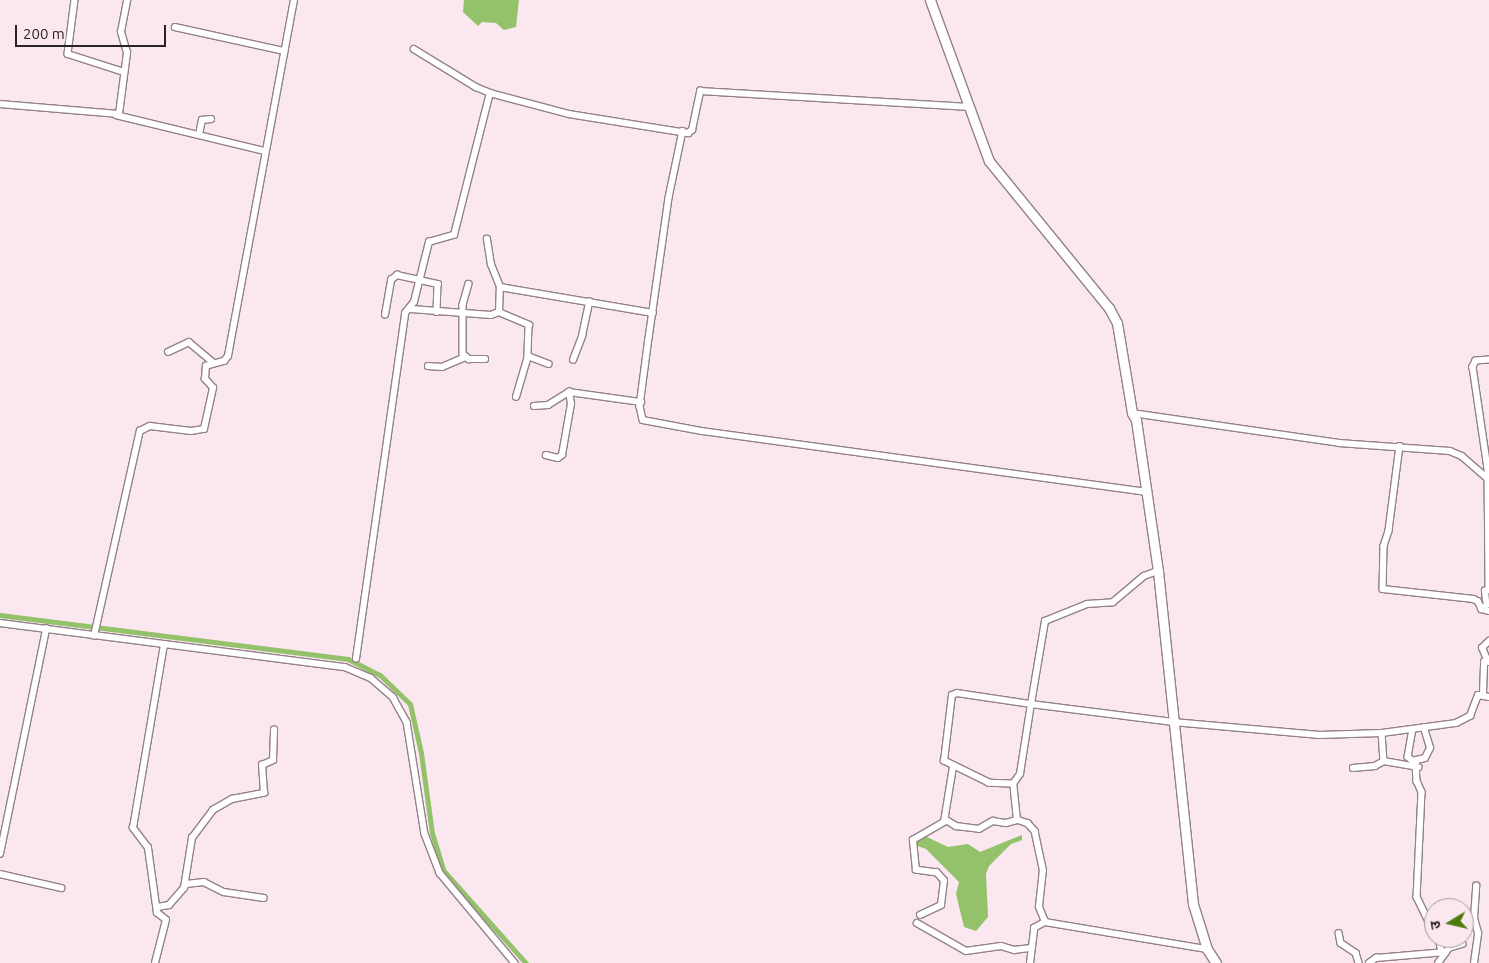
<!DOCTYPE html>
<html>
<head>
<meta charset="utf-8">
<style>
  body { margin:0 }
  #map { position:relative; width:1489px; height:963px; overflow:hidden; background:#fae7f0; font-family:Ubuntu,"Noto Sans Devanagari",sans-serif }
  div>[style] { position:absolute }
  .water>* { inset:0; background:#93c26a }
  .canal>* { height:5px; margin:-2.5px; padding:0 2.5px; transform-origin:2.5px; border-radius:2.5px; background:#93c26a }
  .roads { filter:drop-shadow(1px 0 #938189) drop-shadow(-1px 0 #938189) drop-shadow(0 1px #938189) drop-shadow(0 -1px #938189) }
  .street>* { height:5.5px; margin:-2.75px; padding:0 2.75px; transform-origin:2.75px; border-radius:2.75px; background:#fff }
  .secondary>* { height:9px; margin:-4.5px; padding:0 4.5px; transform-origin:4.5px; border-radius:4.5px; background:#fff }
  span { translate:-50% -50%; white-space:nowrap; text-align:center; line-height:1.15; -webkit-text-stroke:5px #fae7f0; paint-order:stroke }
  .north { position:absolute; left:1424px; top:898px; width:50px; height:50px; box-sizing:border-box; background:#fae7f0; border:1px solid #a7999f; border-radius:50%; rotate:261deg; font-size:14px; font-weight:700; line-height:20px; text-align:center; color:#2a2326 }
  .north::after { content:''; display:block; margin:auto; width:18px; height:22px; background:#4c7d0b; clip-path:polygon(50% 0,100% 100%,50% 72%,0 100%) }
  .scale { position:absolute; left:15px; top:25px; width:151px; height:22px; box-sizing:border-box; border:2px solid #2a2326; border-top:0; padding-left:6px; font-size:15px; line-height:18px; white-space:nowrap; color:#2a2326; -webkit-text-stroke:4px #fae7f0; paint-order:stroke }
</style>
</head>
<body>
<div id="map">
  <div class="water">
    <div style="clip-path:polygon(464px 0,519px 0,516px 27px,504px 30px,496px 23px,482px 22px,478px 26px,463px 12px)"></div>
    <div style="clip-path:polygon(1022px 835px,1022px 840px,1011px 844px,989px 866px,986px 874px,988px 917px,976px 931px,964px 927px,956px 894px,959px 882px,926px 849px,915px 845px,917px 839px,927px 837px,948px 847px,968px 844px,980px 852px)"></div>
  </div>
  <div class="canal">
    <div style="left:0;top:615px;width:351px;rotate:7.2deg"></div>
    <div style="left:348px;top:659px;width:36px;rotate:27deg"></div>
    <div style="left:380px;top:675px;width:42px;rotate:44deg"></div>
    <div style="left:410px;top:704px;width:50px;rotate:77.3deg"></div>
    <div style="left:421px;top:753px;width:81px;rotate:82.2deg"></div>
    <div style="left:432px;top:833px;width:39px;rotate:73deg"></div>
    <div style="left:443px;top:870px;width:125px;rotate:48.3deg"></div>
  </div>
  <div class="roads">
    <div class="street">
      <div style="left:75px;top:0;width:54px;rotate:97.4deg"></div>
      <div style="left:68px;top:54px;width:59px;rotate:17.8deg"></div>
      <div style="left:175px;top:27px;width:112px;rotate:12.4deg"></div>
      <div style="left:414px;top:49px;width:73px;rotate:31.5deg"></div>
      <div style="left:476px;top:87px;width:16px;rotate:22deg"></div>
      <div style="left:0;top:104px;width:119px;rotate:4.8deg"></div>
      <div style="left:119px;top:114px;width:62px;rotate:-82.5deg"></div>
      <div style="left:127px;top:53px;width:22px;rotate:-106deg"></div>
      <div style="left:121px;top:32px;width:33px;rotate:-79deg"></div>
      <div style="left:116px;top:115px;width:153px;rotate:13.6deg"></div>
      <div style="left:683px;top:131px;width:68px;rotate:101.8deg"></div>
      <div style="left:669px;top:198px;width:141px;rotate:98.1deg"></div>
      <div style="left:649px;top:338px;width:69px;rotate:97.5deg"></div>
      <div style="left:640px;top:406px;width:14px;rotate:78deg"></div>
      <div style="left:643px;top:420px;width:60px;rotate:10.6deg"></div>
      <div style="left:702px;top:431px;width:450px;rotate:7.8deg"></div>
      <div style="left:199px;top:135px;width:15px;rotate:-79deg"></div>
      <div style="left:202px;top:120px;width:9px;rotate:-6deg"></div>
      <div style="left:469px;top:284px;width:22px;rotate:106deg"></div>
      <div style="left:463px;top:305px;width:49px;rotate:90deg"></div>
      <div style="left:463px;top:354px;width:8px;rotate:40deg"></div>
      <div style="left:469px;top:359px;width:16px"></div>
      <div style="left:500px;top:287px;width:155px;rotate:9.6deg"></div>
      <div style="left:411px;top:309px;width:80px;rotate:4.3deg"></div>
      <div style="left:491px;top:315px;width:9px;rotate:-21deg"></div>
      <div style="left:499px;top:312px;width:25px;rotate:-88deg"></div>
      <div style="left:500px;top:287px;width:24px;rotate:-112deg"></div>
      <div style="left:491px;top:265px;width:26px;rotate:-99deg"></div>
      <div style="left:499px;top:312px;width:33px;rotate:23deg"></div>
      <div style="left:529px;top:325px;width:31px;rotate:92deg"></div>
      <div style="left:528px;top:356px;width:22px;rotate:21deg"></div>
      <div style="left:385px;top:315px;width:36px;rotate:-80deg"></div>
      <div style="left:391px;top:280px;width:8px;rotate:-40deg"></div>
      <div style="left:397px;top:275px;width:42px;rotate:12.4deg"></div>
      <div style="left:438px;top:284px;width:28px;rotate:92deg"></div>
      <div style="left:168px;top:352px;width:23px;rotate:-25deg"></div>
      <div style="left:189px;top:342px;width:31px;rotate:40deg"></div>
      <div style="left:573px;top:360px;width:26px;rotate:-69deg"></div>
      <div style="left:582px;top:336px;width:35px;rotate:-78deg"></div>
      <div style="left:1489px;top:360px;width:13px;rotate:176deg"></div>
      <div style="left:1476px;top:361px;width:7px;rotate:117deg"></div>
      <div style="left:1473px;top:367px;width:102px;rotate:81.6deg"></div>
      <div style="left:1488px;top:468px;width:122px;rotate:89.5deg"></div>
      <div style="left:428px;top:366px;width:14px;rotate:4deg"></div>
      <div style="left:442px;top:367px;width:26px;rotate:-23deg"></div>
      <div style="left:516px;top:397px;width:43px;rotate:-73.7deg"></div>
      <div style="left:534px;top:406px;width:14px;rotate:-4deg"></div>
      <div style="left:548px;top:405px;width:25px;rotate:-32deg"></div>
      <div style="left:569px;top:392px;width:73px;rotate:7.9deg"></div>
      <div style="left:1132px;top:413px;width:209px;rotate:8.2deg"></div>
      <div style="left:1339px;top:443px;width:111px;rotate:4.1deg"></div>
      <div style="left:1450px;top:451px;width:13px;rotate:23deg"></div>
      <div style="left:1462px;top:456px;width:33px;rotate:41deg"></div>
      <div style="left:1400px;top:446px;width:86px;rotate:97.4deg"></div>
      <div style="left:1389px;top:531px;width:16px;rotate:108deg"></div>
      <div style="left:1384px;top:546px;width:43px;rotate:91.3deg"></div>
      <div style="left:1383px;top:589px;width:91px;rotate:6.3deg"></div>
      <div style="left:1473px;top:599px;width:5px;rotate:22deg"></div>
      <div style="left:1478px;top:601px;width:9px;rotate:63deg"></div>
      <div style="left:546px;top:455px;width:12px;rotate:14deg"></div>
      <div style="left:558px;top:458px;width:5px;rotate:-37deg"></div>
      <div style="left:562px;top:455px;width:52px;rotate:-80deg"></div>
      <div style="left:571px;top:404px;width:12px;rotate:-99deg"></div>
      <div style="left:1486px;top:601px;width:10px;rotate:-96deg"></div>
      <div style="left:1485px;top:591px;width:4px;rotate:-14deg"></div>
      <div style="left:1489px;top:604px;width:9px;rotate:144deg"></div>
      <div style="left:1482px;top:609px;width:7px;rotate:16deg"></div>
      <div style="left:0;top:623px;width:348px;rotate:7.3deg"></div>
      <div style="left:345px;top:667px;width:28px;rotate:23deg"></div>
      <div style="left:371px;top:678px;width:29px;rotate:41deg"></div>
      <div style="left:393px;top:697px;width:29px;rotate:61deg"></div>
      <div style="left:407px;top:722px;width:113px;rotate:80.9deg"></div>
      <div style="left:425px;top:834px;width:42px;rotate:69deg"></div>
      <div style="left:440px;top:873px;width:117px;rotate:50.2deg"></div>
      <div style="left:94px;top:636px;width:210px;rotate:-77.4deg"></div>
      <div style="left:140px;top:431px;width:11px;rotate:-27deg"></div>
      <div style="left:150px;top:426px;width:41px;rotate:7deg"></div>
      <div style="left:191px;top:431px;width:13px;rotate:-9deg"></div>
      <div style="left:204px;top:429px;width:42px;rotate:-77.6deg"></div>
      <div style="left:213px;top:388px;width:12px;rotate:-132deg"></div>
      <div style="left:205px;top:379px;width:13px;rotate:-86deg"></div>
      <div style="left:206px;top:366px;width:19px;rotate:-16deg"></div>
      <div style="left:224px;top:361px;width:6px;rotate:-51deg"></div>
      <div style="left:228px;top:356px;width:362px;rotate:-79.5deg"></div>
      <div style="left:356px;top:659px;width:349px;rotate:-81.9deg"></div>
      <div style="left:405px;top:313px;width:14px;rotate:-51deg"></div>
      <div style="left:414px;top:302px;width:62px;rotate:-76deg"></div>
      <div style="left:429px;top:242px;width:26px;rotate:-16deg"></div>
      <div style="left:454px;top:235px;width:146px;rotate:-75.8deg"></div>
      <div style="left:490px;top:93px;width:82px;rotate:14.9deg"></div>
      <div style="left:569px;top:114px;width:121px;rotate:9.1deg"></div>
      <div style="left:688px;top:133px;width:5px;rotate:-37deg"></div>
      <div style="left:692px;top:130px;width:40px;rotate:-78deg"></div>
      <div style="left:700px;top:91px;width:270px;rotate:3.4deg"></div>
      <div style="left:1488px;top:662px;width:15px;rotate:-113deg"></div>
      <div style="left:1482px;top:648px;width:10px;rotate:-45deg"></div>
      <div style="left:1483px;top:694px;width:32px;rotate:-88deg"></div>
      <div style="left:1484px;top:662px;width:5px"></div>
      <div style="left:1413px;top:729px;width:28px;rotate:100deg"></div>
      <div style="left:1408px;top:757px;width:10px;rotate:37deg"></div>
      <div style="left:1416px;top:763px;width:18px;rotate:87deg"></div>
      <div style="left:1417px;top:781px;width:12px;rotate:66deg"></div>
      <div style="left:1422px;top:792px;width:105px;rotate:92.7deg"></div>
      <div style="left:1417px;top:897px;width:39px;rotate:64deg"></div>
      <div style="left:1382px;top:733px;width:28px;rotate:86deg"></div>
      <div style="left:1384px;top:761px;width:35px;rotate:10deg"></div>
      <div style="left:1412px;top:761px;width:13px;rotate:-13deg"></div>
      <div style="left:1425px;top:758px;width:11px;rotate:-63deg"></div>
      <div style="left:1430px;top:748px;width:21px;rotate:-107deg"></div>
      <div style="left:1353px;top:768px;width:22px;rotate:-5deg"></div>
      <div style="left:1375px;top:766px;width:10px;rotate:-29deg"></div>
      <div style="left:1013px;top:784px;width:24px;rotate:-178deg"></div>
      <div style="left:989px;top:783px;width:50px;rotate:-153.9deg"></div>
      <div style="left:944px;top:761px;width:66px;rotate:-83.1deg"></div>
      <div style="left:952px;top:695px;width:5px;rotate:-22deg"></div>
      <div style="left:957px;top:693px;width:75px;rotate:8.5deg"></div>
      <div style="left:1031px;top:704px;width:84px;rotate:-80.4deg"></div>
      <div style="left:1045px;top:621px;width:45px;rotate:-22deg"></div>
      <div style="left:1087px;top:604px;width:26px;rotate:-4deg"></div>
      <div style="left:1113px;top:602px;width:40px;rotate:-40deg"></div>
      <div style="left:1144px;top:576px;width:15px;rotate:-20deg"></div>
      <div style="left:945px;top:819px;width:13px;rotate:32deg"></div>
      <div style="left:956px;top:826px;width:23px;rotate:7deg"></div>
      <div style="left:979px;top:829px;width:16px;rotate:-30deg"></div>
      <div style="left:993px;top:821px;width:13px;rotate:9deg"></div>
      <div style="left:1006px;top:823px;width:11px;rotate:-15deg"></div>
      <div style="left:0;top:854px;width:230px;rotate:-78.4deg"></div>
      <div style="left:0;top:874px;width:63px;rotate:12.9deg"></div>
      <div style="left:186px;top:884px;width:18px;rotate:-6deg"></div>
      <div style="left:204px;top:882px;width:22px;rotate:27deg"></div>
      <div style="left:224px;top:892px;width:40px;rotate:8.5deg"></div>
      <div style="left:157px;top:907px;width:12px;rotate:-9deg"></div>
      <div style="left:169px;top:905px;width:23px;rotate:-49deg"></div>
      <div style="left:184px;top:888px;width:51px;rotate:-80.9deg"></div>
      <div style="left:192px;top:838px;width:35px;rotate:-53deg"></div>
      <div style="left:213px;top:810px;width:22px;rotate:-30deg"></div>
      <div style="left:232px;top:799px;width:33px;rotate:-11deg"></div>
      <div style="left:264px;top:793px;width:28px;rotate:-94deg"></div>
      <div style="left:262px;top:765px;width:12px;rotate:-24deg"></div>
      <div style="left:273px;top:760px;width:30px;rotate:-88deg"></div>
      <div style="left:920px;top:915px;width:23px;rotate:-25deg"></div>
      <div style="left:941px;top:905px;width:24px;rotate:-83deg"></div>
      <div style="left:944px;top:881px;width:11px;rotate:-131deg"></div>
      <div style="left:937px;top:873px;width:21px;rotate:-172deg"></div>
      <div style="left:916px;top:870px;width:30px;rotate:-96deg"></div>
      <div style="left:913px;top:840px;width:36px;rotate:-30deg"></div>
      <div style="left:944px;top:822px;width:56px;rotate:-80.7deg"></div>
      <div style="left:1045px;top:922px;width:16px;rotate:-112deg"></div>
      <div style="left:1039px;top:907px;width:36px;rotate:-84deg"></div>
      <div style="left:1043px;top:871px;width:40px;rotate:-102deg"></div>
      <div style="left:1035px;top:832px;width:11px;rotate:-131deg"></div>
      <div style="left:1028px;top:824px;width:12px;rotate:-160deg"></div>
      <div style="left:1017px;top:820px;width:36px;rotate:-96deg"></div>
      <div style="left:1013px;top:784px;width:12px;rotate:-55deg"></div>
      <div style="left:1020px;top:774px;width:71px;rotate:-81.1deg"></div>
      <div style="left:1031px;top:704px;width:143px;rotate:7.2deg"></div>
      <div style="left:1173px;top:722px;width:147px;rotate:5.1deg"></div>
      <div style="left:1319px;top:735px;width:63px;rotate:-1.8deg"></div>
      <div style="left:1382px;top:733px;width:75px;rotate:-7.7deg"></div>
      <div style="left:1456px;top:723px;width:16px;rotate:-27deg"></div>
      <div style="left:1470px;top:716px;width:22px;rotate:-69deg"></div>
      <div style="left:1478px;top:695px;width:11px;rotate:10deg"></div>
      <div style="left:917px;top:923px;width:56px;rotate:29.7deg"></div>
      <div style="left:966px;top:951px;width:35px;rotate:-8deg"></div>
      <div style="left:1001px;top:946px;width:14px;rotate:17deg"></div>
      <div style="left:1014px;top:950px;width:17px;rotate:-7deg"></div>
      <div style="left:1339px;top:933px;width:10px;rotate:79deg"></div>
      <div style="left:1341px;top:943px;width:18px;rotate:34deg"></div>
      <div style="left:1356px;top:953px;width:10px;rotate:73deg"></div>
      <div style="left:1439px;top:938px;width:14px;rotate:78deg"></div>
      <div style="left:155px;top:963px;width:44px;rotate:-75.7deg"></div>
      <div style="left:166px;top:920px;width:11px;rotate:-142deg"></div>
      <div style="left:157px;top:913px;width:66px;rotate:-97.9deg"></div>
      <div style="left:148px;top:848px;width:25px;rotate:-127deg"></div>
      <div style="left:133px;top:828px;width:186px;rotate:-80.4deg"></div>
      <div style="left:1030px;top:963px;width:35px;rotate:-83deg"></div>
      <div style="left:1034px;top:928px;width:13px;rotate:-29deg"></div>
      <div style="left:1045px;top:922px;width:164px;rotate:9.5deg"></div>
      <div style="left:1369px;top:963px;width:9px;rotate:-36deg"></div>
      <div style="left:1376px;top:958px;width:70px;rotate:-4.9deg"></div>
      <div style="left:1438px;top:963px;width:19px;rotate:-54deg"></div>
      <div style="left:1449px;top:948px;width:14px;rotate:-17deg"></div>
      <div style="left:1474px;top:963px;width:30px;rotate:-82deg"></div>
      <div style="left:1478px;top:933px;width:16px;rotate:-105deg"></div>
      <div style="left:1474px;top:918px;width:32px;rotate:-86deg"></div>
    </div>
    <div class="secondary">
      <div style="left:930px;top:0;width:171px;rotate:69.9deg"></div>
      <div style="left:989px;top:161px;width:190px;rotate:50.8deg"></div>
      <div style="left:1109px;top:308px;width:17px;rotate:62deg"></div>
      <div style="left:1117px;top:323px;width:91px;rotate:80.5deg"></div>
      <div style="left:1132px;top:413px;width:8px;rotate:60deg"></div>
      <div style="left:1136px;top:420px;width:153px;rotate:81.7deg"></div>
      <div style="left:1158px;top:571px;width:335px;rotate:84deg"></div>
      <div style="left:1193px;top:904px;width:47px;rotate:72.7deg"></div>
      <div style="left:1207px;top:949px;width:17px;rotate:57deg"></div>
    </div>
  </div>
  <div class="north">उ</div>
  <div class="scale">200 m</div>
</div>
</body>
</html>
